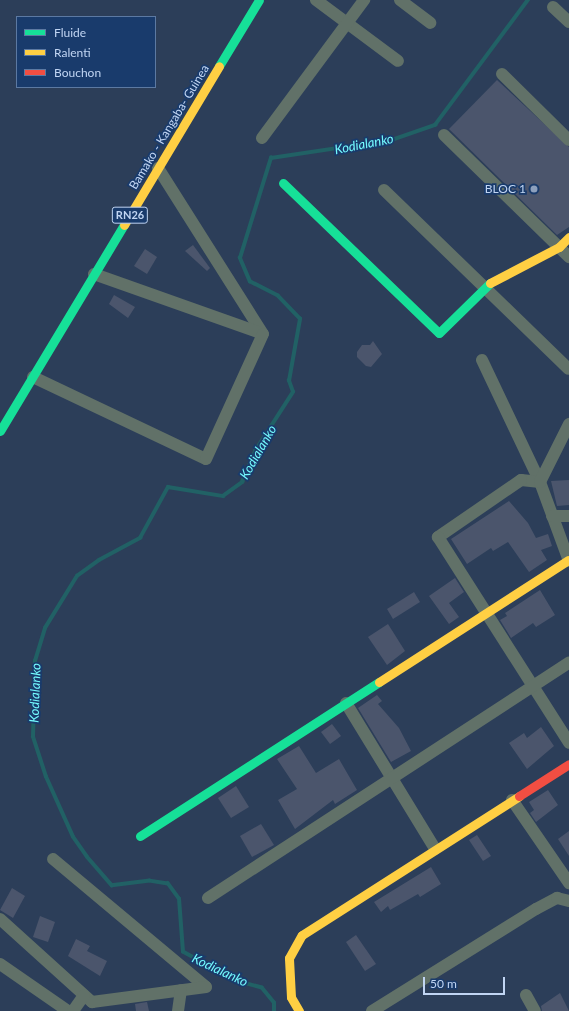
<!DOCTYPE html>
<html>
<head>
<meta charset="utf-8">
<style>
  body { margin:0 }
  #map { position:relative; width:569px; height:1011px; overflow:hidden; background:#2c3e59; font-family:Lato,sans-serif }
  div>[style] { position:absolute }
  .stream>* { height:3.5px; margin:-1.75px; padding:0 1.75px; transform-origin:1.75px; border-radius:1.75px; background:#216165 }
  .building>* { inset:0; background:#4b556c }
  .street>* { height:12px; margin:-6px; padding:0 6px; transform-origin:6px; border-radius:6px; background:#617168 }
  .fast>* { height:9px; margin:-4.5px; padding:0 4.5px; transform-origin:4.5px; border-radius:4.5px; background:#16e098 }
  .slow>* { height:9px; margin:-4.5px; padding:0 4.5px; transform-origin:4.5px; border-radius:4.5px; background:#ffcf43 }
  .jam>* { height:9px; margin:-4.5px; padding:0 4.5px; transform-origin:4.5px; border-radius:4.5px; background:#f24e42 }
  .dots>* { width:11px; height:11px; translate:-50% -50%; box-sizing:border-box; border:2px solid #193b6c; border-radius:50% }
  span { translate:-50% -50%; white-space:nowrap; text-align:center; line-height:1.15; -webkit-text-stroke:3.5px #193b6c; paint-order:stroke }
  .shield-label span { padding:1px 3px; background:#193b6c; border:1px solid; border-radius:3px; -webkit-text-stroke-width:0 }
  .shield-label { font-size:11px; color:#c1d5f3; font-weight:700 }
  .street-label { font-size:12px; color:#c1d5f3 }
  .poi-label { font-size:12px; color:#c1d5f3 }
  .right { translate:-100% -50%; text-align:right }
  .water-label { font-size:13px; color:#74fbff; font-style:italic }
  .legend { position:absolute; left:16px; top:16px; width:140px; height:72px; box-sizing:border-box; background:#193b6c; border:1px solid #5c79a2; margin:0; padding:5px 7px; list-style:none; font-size:12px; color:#c1d5f3 }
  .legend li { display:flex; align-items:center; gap:8px; height:20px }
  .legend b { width:20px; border:1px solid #5c79a2 }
  .scale { position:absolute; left:423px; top:977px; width:82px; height:18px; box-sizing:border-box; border:2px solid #c1d5f3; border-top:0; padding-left:5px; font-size:12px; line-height:14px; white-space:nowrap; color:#c1d5f3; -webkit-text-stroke:3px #193b6c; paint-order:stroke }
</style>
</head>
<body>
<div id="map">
  <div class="stream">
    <div style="left:274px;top:1011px;width:8px;rotate:-90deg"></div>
    <div style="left:274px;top:1003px;width:19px;rotate:-129deg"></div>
    <div style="left:262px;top:988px;width:27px;rotate:-165deg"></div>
    <div style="left:236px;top:981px;width:60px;rotate:-151.3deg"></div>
    <div style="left:183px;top:952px;width:53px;rotate:-94.3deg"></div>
    <div style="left:179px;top:899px;width:19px;rotate:-126deg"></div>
    <div style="left:168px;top:884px;width:18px;rotate:-171deg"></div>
    <div style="left:150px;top:881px;width:38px;rotate:173deg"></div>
    <div style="left:112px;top:886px;width:38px;rotate:-131deg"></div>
    <div style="left:87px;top:857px;width:24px;rotate:-125deg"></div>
    <div style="left:73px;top:837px;width:66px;rotate:-114.2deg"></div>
    <div style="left:46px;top:777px;width:42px;rotate:-108deg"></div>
    <div style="left:33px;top:737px;width:76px;rotate:-88.5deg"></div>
    <div style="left:35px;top:661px;width:34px;rotate:-73deg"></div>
    <div style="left:45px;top:628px;width:61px;rotate:-58.4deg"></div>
    <div style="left:77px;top:576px;width:27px;rotate:-36deg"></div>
    <div style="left:99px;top:560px;width:47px;rotate:-28.2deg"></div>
    <div style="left:140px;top:538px;width:58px;rotate:-61.2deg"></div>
    <div style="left:168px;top:487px;width:56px;rotate:9.3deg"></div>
    <div style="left:223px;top:496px;width:24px;rotate:-36deg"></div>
    <div style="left:242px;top:482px;width:34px;rotate:-67deg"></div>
    <div style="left:255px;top:451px;width:70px;rotate:-57.2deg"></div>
    <div style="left:293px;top:392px;width:12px;rotate:-110deg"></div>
    <div style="left:289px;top:381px;width:63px;rotate:-79.9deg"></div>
    <div style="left:300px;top:319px;width:32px;rotate:-134deg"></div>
    <div style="left:278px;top:296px;width:31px;rotate:-153deg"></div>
    <div style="left:250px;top:282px;width:26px;rotate:-113deg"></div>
    <div style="left:240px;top:258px;width:105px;rotate:-72.8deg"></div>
    <div style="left:271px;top:158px;width:122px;rotate:-8.5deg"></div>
    <div style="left:392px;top:140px;width:46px;rotate:-19.2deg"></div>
    <div style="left:435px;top:125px;width:156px;rotate:-53.4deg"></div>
  </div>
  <div class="building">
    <div style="clip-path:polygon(497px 80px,569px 147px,569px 227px,557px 235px,449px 129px)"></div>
    <div style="clip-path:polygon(193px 245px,210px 268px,207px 271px,185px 251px)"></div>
    <div style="clip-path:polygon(145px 249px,157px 257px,147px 274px,134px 266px)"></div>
    <div style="clip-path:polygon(114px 295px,135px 307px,128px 318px,109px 304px)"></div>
    <div style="clip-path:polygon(373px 341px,382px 354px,371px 367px,366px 366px,357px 357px,357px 352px,362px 345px,370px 345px)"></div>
    <div style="clip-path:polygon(569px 480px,569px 505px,557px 506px,551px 481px)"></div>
    <div style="clip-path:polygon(509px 501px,528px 523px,536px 538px,548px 534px,552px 546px,541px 550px,547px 560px,529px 572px,508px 542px,493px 551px,491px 548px,467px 564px,451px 539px)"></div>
    <div style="clip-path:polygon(455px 578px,464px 592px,449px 603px,459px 617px,449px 624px,429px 596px)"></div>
    <div style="clip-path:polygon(540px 590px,555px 615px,536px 627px,533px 623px,511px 638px,500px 620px,507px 616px,505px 613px)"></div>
    <div style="clip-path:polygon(414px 592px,420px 602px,393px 619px,387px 609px)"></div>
    <div style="clip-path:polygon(388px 624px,405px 651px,387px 665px,368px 637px)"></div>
    <div style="clip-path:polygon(377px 695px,382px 701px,378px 704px,399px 728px,411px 751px,391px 762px,358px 708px)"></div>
    <div style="clip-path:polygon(332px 724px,341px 736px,330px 744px,321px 732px)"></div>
    <div style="clip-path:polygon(541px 727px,554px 746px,527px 769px,509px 743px,524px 733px,527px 738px)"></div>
    <div style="clip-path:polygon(299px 746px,316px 773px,339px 759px,357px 790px,335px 804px,333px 800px,295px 829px,278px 800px,297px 789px,277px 759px)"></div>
    <div style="clip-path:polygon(236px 786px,249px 807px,231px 818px,218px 798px)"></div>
    <div style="clip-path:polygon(548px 790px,558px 805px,536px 822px,530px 813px,534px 810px,529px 802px)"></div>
    <div style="clip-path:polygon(261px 824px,274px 845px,252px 857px,240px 836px)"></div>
    <div style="clip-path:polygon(569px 831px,569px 856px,558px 839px)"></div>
    <div style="clip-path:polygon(477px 835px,491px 856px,483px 861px,469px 840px)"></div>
    <div style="clip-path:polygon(431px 867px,441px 884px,420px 897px,418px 894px,390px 910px,388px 906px,381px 912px,374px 902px)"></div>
    <div style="clip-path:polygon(12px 888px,25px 896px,13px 918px,0 910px)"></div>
    <div style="clip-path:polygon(40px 916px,55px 922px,48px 942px,33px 937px)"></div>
    <div style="clip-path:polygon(356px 935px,376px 964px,365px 971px,346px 942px)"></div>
    <div style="clip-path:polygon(76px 939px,90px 946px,87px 951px,107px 961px,100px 976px,68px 956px)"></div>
    <div style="clip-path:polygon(560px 993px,569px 1011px,542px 1011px,541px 1006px)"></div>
    <div style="clip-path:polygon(147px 1002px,149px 1011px,136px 1011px,135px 1004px)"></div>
  </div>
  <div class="street">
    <div style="left:316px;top:0;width:102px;rotate:36.6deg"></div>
    <div style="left:400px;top:0;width:38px;rotate:37deg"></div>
    <div style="left:553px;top:7px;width:22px;rotate:43deg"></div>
    <div style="left:502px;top:74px;width:94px;rotate:44.6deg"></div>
    <div style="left:444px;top:135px;width:175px;rotate:44.3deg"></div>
    <div style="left:262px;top:138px;width:172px;rotate:-53.5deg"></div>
    <div style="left:158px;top:168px;width:196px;rotate:57.7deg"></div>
    <div style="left:384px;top:190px;width:257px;rotate:44.1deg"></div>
    <div style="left:94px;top:274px;width:179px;rotate:19.5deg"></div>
    <div style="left:482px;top:360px;width:135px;rotate:64.6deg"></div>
    <div style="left:540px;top:482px;width:84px;rotate:69.8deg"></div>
    <div style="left:33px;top:377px;width:191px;rotate:25.4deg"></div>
    <div style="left:206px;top:459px;width:137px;rotate:-65.5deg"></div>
    <div style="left:540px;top:482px;width:19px;rotate:-174deg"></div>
    <div style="left:521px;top:480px;width:101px;rotate:145.5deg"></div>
    <div style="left:438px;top:537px;width:244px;rotate:57.5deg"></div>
    <div style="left:540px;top:482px;width:65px;rotate:-63.4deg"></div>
    <div style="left:552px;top:516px;width:17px"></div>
    <div style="left:346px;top:703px;width:171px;rotate:58.6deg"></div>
    <div style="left:512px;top:800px;width:101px;rotate:55.5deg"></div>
    <div style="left:53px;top:859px;width:199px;rotate:39.9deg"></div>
    <div style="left:208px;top:898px;width:431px;rotate:-33.1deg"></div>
    <div style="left:0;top:919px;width:124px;rotate:42.1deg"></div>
    <div style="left:92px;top:1002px;width:115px;rotate:-7.5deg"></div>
    <div style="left:0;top:964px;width:83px;rotate:34.7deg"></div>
    <div style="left:526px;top:995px;width:18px;rotate:61deg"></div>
    <div style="left:73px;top:1011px;width:19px;rotate:-55deg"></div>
    <div style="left:178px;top:1011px;width:21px;rotate:-82deg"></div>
    <div style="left:372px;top:1011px;width:193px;rotate:-31.9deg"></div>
    <div style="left:536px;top:909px;width:24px;rotate:-28deg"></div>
    <div style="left:557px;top:898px;width:12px;rotate:14deg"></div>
  </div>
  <div class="fast">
    <div style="left:219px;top:66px;width:77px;rotate:-58.8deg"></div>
    <div style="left:283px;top:183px;width:216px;rotate:43.9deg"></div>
    <div style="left:439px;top:333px;width:71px;rotate:-44.4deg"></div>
    <div style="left:0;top:431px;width:240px;rotate:-59deg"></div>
    <div style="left:140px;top:836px;width:284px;rotate:-32.8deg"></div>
  </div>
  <div class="slow">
    <div style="left:124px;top:225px;width:185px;rotate:-59.1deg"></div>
    <div style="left:490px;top:283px;width:78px;rotate:-27.6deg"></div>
    <div style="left:559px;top:247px;width:14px;rotate:-45deg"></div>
    <div style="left:379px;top:682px;width:225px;rotate:-32.8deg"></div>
    <div style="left:299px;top:1011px;width:16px;rotate:-120deg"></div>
    <div style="left:291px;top:997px;width:39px;rotate:-93deg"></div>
    <div style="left:289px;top:958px;width:26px;rotate:-61deg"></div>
    <div style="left:302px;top:935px;width:258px;rotate:-32.6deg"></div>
  </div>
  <div class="jam">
    <div style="left:519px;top:796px;width:59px;rotate:-32.6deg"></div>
  </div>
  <div class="dots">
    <div style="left:534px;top:189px;background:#8da0bd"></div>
  </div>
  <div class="shield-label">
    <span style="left:130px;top:215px">RN26</span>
  </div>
  <div class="street-label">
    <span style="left:169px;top:127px;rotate:-59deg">Bamako - Kangaba- Guinea</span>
  </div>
  <div class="poi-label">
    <span class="right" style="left:526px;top:189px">BLOC 1</span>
  </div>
  <div class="water-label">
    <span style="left:364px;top:144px;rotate:-11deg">Kodialanko</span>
    <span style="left:258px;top:452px;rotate:-60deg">Kodialanko</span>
    <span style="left:35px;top:693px;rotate:-88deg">Kodialanko</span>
    <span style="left:220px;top:970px;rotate:25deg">Kodialanko</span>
  </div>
  <ul class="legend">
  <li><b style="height:5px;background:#16e098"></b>Fluide</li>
  <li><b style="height:5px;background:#ffcf43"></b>Ralenti</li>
  <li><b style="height:5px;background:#f24e42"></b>Bouchon</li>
  </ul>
  <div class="scale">50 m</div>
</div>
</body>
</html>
